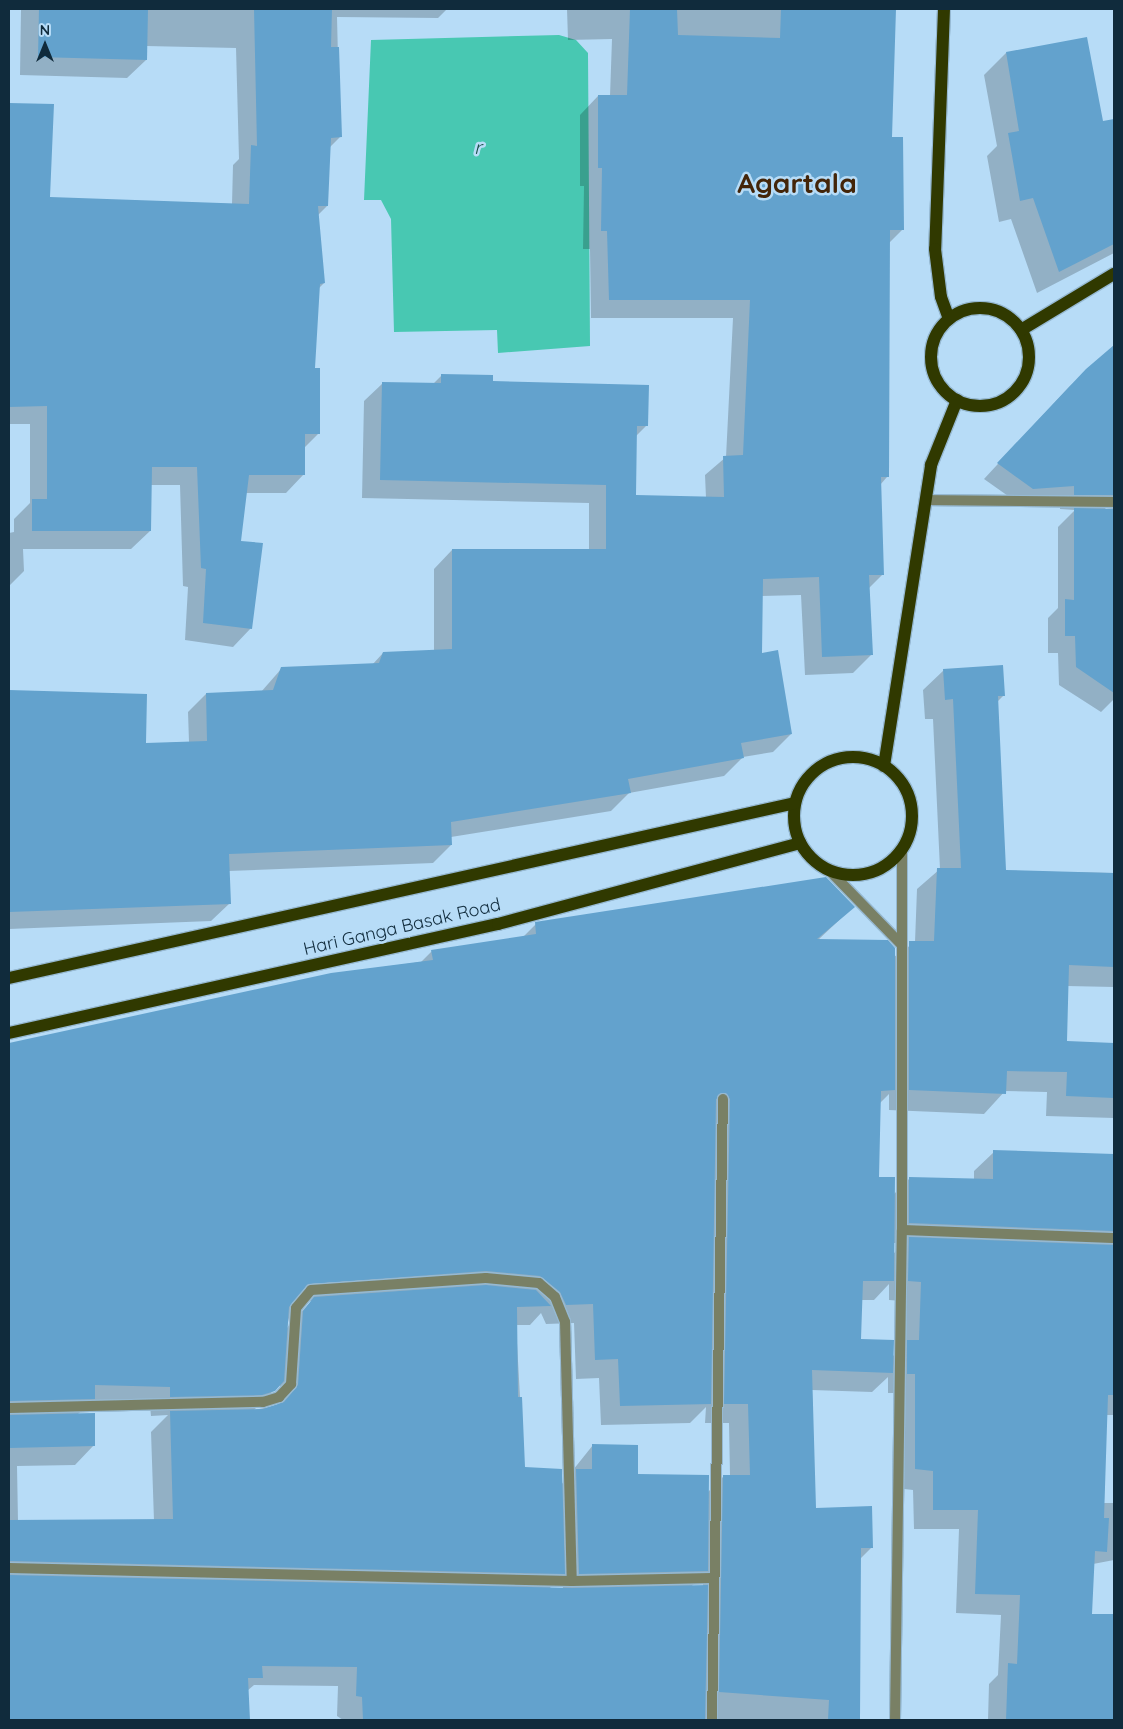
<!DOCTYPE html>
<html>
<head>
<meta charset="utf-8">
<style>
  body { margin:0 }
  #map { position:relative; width:1123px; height:1729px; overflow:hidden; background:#b7dcf7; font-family:Quicksand,sans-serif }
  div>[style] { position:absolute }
  .water>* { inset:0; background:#48c8b2 }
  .shadow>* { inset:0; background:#0003 }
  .building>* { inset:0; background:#63a2cd }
  .roads { filter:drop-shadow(1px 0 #96b9d2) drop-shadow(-1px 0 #96b9d2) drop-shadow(0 1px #96b9d2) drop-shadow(0 -1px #96b9d2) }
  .minor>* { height:10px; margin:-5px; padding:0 5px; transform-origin:5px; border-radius:5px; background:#798065 }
  .tertiary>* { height:10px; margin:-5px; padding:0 5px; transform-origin:5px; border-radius:5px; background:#798065 }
  .primary>* { height:12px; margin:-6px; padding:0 6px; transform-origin:6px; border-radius:6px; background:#303900 }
  .primary>.ring { margin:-6px; padding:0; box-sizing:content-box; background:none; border:12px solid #303900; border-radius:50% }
  span { translate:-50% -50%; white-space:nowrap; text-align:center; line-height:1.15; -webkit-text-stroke:5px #b7dcf7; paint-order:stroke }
  .street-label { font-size:18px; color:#102b3c }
  .water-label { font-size:19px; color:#174d44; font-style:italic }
  .town-label { font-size:28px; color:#432509; font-weight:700 }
  .frame { position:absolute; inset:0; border:10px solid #102b3c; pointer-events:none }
  .north { position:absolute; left:20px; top:20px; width:50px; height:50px; -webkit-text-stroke:4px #b7dcf7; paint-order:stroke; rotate:0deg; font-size:14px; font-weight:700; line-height:20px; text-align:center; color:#102b3c }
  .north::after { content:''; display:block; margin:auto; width:18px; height:22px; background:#102b3c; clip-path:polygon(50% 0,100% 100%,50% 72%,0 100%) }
</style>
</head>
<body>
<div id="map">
  <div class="water">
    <div style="clip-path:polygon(559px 35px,576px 40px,588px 53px,590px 346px,498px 353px,497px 330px,394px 332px,391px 219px,381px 200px,364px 200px,371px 40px)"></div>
  </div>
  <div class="shadow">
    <div style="clip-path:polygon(21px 9px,447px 9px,438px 18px,337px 17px,340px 137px,329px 148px,327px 206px,318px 215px,324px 283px,318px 289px,314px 369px,318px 434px,304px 448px,304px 474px,286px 493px,246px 493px,239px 542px,251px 628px,233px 647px,185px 640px,188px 587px,183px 586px,180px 485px,151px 485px,150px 531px,131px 549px,23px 549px,24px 571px,9px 586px,9px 533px,14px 532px,14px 519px,30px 503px,30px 424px,9px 424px,9px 104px,52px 105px,49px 198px,232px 204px,233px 165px,239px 159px,236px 48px,146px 46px,146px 60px,127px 78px,20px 75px)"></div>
    <div style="clip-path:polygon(567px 9px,895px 9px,890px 139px,903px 229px,889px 243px,887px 477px,880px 485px,883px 574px,869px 588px,872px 654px,853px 673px,805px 675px,801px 595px,761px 596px,761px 655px,791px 734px,773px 752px,743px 757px,724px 776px,629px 793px,611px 811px,451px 837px,451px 845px,433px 863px,228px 871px,230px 903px,211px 921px,9px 929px,9px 692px,146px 695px,145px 744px,189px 742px,188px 712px,206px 694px,261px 692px,282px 668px,372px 665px,383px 653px,434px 651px,434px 569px,452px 550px,589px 550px,589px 503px,362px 498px,364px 401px,383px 383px,433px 384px,442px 375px,491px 382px,646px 426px,636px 436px,635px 496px,706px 498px,705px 475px,726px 457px,733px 318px,591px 318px,590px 249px,583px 249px,584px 186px,580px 186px,580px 115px,598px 96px,610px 96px,612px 39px,568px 40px)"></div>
    <div style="clip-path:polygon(1086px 39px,1102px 122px,1114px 120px,1114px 253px,1037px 293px,1011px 219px,999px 222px,987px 156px,997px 146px,984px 75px,1006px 53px)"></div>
    <div style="clip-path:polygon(1114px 347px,1114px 499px,1105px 509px,1114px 508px,1114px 699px,1101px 712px,1059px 685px,1058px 653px,1048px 653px,1048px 618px,1058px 608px,1058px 527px,1075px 510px,1060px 509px,1060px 500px,1018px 503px,984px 479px,1069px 387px)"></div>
    <div style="clip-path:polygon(evenodd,944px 670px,1004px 695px,997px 702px,1005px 871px,1114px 873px,1114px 987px,1067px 986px,1066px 1043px,1114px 1044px,1114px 1118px,1046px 1116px,1047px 1092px,1005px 1091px,984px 1114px,889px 1110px,889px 1094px,879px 1104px,878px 1178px,894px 1194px,909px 1179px,974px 1180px,974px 1171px,994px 1152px,1114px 1155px,1114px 1415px,1106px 1415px,1104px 1503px,1114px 1503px,1114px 1560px,1093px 1564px,1091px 1615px,1114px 1614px,1114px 1720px,988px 1720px,989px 1684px,998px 1675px,1001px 1615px,956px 1613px,959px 1529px,914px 1529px,913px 1490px,896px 1488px,896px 1393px,888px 1393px,888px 1377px,872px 1392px,812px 1390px,815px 1509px,872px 1547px,860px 1559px,859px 1720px,343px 1720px,337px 1716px,338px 1686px,254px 1685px,247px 1691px,249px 1720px,9px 1720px,9px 1044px,331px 974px,421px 962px,432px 951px,522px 938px,536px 924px,853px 907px,818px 940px,894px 957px,915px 942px,917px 889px,940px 869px,933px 719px,925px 719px,923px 690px,944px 670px,893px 1243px,905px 1243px,893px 1254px,893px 1243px,944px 670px,889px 1284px,889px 1300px,902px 1301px,900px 1349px,892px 1357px,860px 1340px,861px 1300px,874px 1300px,889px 1284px,944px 670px,312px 1301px,295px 1318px,287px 1328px,292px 1302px,312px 1301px,944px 670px,541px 1313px,546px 1324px,574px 1323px,576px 1379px,599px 1378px,601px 1425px,690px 1423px,706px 1407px,705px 1423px,729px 1423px,730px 1476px,724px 1476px,708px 1492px,637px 1475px,593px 1445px,561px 1485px,524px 1469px,516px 1325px,530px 1325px,541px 1313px,944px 670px,280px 1384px,279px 1405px,254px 1410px,280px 1384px,944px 670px,88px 1404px,150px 1406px,151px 1416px,168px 1415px,151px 1432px,154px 1521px,18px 1521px,17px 1466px,75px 1465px,94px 1445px,78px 1414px,88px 1404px,944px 670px,703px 1574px,703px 1586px,691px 1587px,703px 1574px,944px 670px,562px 1575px,563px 1589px,549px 1589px,562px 1575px)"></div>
  </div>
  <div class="building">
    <div style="clip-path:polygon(39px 9px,148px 9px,147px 60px,38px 57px)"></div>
    <div style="clip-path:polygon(254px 9px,332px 9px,331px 47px,339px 47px,342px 137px,331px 138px,328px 206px,318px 206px,325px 283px,320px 284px,315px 368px,320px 368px,320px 434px,305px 434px,305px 475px,249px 475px,241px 541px,263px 543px,252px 629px,203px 623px,206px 569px,201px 568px,197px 467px,152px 467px,151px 531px,32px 531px,32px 499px,47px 499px,47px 406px,9px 407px,9px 103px,54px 104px,50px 197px,249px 204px,251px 145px,257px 146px)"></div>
    <div style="clip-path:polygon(630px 9px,677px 9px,678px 35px,780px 38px,781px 9px,896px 9px,892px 137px,903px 137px,904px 230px,890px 230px,889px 477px,881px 477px,884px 575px,869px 575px,873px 655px,822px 657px,819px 577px,763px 579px,762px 653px,778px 650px,792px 734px,741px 743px,744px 758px,628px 779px,631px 793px,451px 822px,452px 845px,229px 854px,231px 904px,9px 912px,9px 690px,147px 694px,146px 743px,207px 741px,206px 693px,273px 690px,281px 667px,379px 663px,383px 652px,452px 649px,452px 549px,606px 549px,606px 485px,380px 480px,382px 382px,441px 383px,441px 374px,493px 375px,493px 381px,649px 385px,648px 426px,637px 426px,636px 495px,724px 497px,723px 456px,743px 455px,750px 300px,609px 300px,607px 231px,601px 231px,602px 168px,598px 168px,598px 95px,627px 95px)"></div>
    <div style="clip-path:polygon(1087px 37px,1103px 121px,1114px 119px,1114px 244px,1059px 272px,1033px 198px,1020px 201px,1008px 133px,1019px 131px,1006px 52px)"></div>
    <div style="clip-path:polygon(1114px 345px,1114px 495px,1074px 495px,1074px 486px,1033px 489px,997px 463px,1086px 369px)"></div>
    <div style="clip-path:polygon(1074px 508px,1114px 509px,1114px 693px,1076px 667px,1075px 636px,1065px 636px,1065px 599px,1074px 600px)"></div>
    <div style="clip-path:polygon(1003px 665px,1005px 696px,998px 696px,1006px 870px,1114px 873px,1114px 967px,1069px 965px,1067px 1041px,1114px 1043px,1114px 1098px,1066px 1096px,1067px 1072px,1007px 1071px,1006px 1094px,909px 1090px,909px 941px,934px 941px,937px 868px,961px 868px,953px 699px,945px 700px,943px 669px)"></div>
    <div style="clip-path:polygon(826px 877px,855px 907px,817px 939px,888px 940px,895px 948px,895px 1090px,881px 1091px,879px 1177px,895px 1177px,894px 1281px,863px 1281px,861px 1339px,894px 1340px,893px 1373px,812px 1370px,816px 1508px,872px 1506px,873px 1548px,861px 1548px,860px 1720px,828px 1720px,829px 1700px,719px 1692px,723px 1475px,750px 1475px,748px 1404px,724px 1404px,730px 1099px,726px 1093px,716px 1099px,711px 1404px,620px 1406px,618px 1359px,595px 1360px,593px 1304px,566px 1305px,560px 1292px,540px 1276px,486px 1271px,308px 1284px,289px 1307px,284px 1381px,275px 1391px,262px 1395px,170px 1397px,170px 1387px,95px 1385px,95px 1399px,9px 1401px,9px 1043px,331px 973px,433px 960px,431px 950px,536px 934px,535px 922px)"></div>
    <div style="clip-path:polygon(993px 1150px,1114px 1154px,1114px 1231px,909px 1223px,909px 1177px,993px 1179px)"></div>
    <div style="clip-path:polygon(909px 1237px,1114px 1245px,1114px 1395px,1108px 1395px,1104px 1518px,1109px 1518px,1107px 1552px,1095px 1551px,1092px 1614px,1114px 1614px,1114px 1720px,1006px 1720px,1008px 1663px,1017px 1664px,1020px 1595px,975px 1594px,978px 1510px,933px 1510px,933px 1471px,915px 1469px,915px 1374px,907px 1374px,907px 1340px,919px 1340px,921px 1282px,908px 1281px)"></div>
    <div style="clip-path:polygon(486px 1285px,536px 1290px,551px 1306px,517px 1307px,518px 1397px,522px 1397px,525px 1467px,562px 1469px,565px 1574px,9px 1561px,9px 1520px,173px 1519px,170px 1411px,263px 1409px,284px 1402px,298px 1385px,303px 1311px,314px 1297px)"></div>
    <div style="clip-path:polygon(95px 1413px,95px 1446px,9px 1448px,9px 1415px)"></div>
    <div style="clip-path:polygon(592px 1444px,638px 1445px,638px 1474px,709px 1475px,708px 1571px,579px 1574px,576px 1469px,592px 1469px)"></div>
    <div style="clip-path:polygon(9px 1575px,572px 1588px,708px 1585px,705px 1720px,363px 1720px,362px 1697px,356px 1696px,357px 1667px,262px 1666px,263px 1678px,248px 1678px,250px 1720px,9px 1720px)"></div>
  </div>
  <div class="roads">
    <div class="minor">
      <div style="left:926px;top:500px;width:188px;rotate:0.6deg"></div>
      <div style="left:902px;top:1230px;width:212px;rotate:2.2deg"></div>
      <div style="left:9px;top:1408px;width:254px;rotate:-1.4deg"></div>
      <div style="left:263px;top:1402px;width:17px;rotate:-17deg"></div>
      <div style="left:279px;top:1397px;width:18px;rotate:-47deg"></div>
      <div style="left:291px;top:1384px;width:76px;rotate:-86.2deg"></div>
      <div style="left:296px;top:1308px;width:23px;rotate:-50deg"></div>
      <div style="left:311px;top:1290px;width:175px;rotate:-3.9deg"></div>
      <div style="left:486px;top:1278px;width:53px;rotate:5.4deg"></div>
      <div style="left:539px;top:1283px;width:21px;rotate:41deg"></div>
      <div style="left:555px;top:1297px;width:27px;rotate:68deg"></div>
      <div style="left:565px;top:1322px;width:259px;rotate:88.5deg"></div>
      <div style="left:572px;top:1581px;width:563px;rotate:-178.68deg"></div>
      <div style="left:572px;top:1581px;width:140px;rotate:-1.2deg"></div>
      <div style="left:712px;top:1720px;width:621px;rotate:-88.99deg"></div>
    </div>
    <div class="tertiary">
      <div style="left:829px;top:870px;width:103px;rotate:45.8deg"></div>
      <div style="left:895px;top:1720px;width:490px;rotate:-89.2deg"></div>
      <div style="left:902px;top:1230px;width:380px;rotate:-90deg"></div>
    </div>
    <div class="primary">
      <div style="left:944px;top:9px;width:240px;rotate:92.1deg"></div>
      <div style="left:935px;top:249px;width:48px;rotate:82.9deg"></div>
      <div style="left:941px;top:297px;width:23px;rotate:70deg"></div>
      <div class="ring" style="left:931px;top:308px;width:86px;height:86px"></div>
      <div style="left:1021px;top:330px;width:109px;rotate:-31.1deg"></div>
      <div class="ring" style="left:794px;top:757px;width:106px;height:106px"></div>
      <div style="left:884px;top:766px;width:305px;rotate:-81.1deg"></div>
      <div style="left:931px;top:465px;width:70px;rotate:-68.2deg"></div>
      <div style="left:9px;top:978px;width:805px;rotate:-12.55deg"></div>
      <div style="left:9px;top:1033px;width:501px;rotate:-12.57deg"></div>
      <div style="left:498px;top:924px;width:313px;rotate:-15deg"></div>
    </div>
  </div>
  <div class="street-label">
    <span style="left:402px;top:927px;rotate:-13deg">Hari Ganga Basak Road</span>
  </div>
  <div class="water-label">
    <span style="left:478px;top:148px">r</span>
  </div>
  <div class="town-label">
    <span style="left:797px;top:183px">Agartala</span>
  </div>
  <div class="frame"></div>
  <div class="north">N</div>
</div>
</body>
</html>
